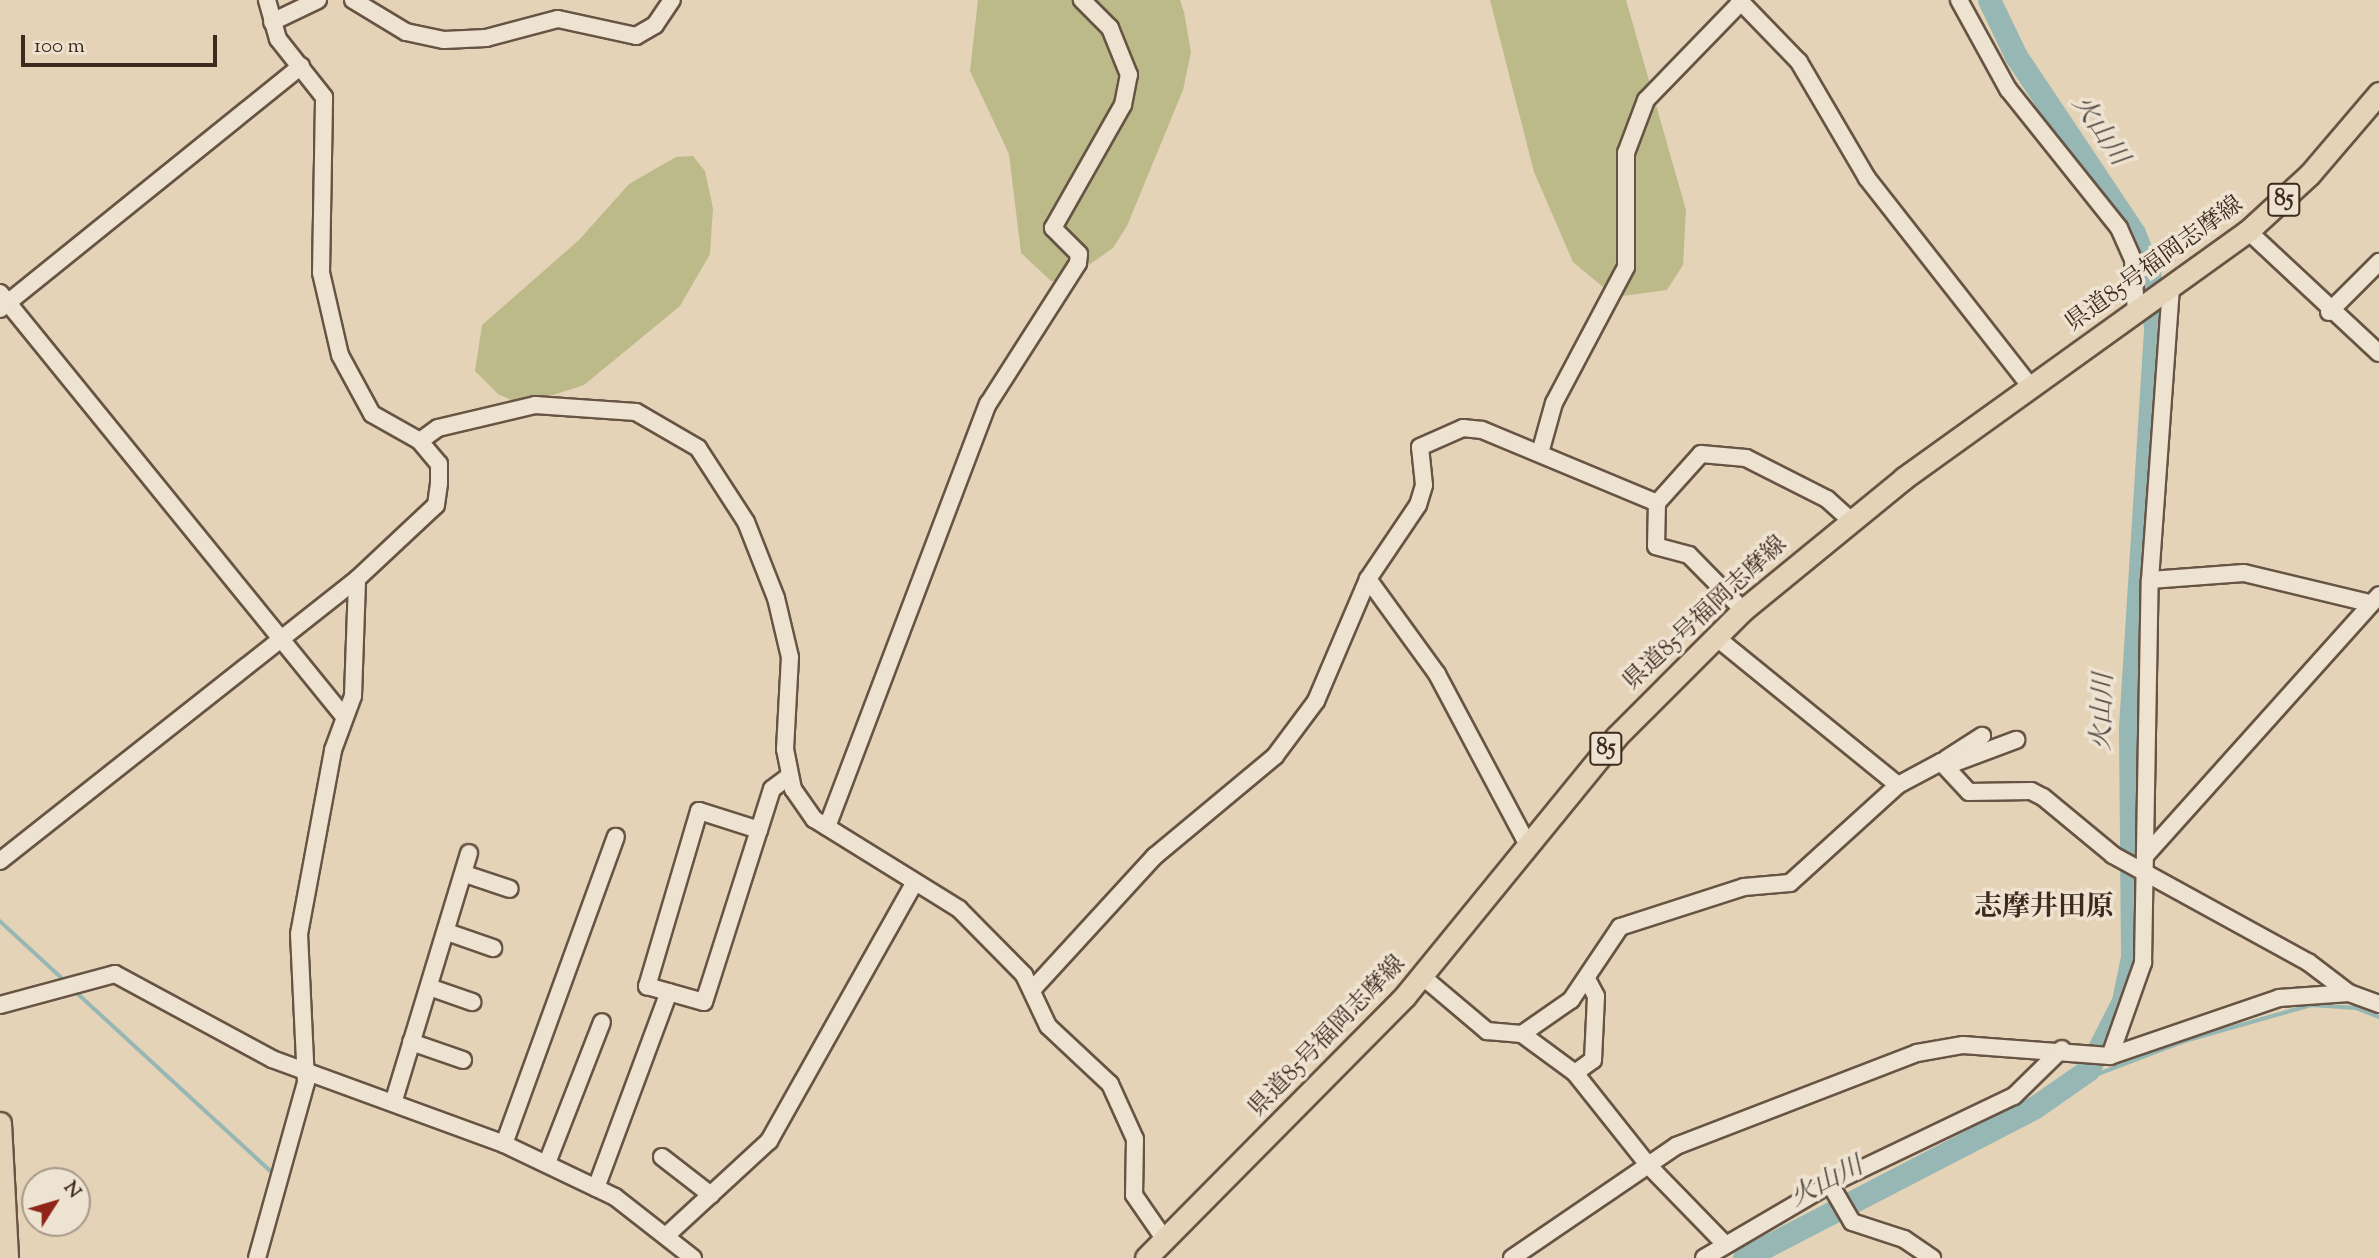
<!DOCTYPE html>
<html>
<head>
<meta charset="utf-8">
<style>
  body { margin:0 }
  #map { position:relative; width:2379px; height:1258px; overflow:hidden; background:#e5d3b8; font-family:"Sorts Mill Goudy","Noto Serif JP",serif }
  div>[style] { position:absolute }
  .green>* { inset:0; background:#bcba89 }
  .stream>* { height:3.5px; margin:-1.75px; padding:0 1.75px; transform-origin:1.75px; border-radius:1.75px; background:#96b7b4 }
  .river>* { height:23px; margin:-11.5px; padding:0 11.5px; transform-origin:11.5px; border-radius:11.5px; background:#96b7b4 }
  .roads { filter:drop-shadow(2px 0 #675444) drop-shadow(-2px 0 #675444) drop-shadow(0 2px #675444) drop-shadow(0 -2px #675444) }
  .minor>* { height:16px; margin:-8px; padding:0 8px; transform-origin:8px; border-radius:8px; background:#eee2d1 }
  .major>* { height:21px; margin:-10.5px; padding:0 10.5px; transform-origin:10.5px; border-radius:10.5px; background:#e5d3b8 }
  span { translate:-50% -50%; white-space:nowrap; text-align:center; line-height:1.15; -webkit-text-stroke:7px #eee2d1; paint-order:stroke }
  .shield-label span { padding:2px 5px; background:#eee2d1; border:2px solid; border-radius:5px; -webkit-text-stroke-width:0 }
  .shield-label { font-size:23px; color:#3d291e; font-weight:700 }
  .street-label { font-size:24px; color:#3d291e }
  .water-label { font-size:26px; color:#534c44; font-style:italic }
  .quarter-label { font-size:28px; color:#3d291e; font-weight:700 }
  .north { position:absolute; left:21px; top:1167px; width:70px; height:70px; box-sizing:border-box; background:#eee2d1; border:2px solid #a79889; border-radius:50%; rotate:53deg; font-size:19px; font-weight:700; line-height:28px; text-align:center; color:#3d291e }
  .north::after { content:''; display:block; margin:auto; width:24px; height:32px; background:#8f2418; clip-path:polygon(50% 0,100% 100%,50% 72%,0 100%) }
  .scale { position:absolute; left:21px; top:35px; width:196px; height:32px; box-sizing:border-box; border:4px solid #3d291e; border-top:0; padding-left:9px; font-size:21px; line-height:24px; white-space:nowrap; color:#3d291e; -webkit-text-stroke:5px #eee2d1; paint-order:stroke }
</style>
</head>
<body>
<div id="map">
  <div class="green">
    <div style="clip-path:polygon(978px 0,1180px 0,1184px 12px,1191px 52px,1183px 90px,1127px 226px,1113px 248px,1065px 282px,1051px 281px,1021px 253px,1009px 154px,970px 71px)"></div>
    <div style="clip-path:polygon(1490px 0,1626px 0,1686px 210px,1683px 265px,1667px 290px,1615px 297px,1573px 262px,1534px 172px)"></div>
    <div style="clip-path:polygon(693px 156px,705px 171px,713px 208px,710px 254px,680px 306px,584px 385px,522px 405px,498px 394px,475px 371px,482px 325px,579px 240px,629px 184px,676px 157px)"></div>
  </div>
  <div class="stream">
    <div style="left:0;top:921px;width:83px;rotate:42.6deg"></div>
    <div style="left:75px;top:991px;width:270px;rotate:42.6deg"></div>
    <div style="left:2067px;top:1086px;width:126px;rotate:-20.9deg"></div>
    <div style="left:2185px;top:1041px;width:131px;rotate:-15.9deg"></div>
    <div style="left:2311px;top:1005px;width:45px;rotate:3.8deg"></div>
    <div style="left:2356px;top:1008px;width:25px;rotate:21deg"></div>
  </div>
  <div class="river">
    <div style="left:1744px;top:1258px;width:328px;rotate:-27.4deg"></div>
    <div style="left:2035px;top:1107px;width:65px;rotate:-34.9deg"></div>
    <div style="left:2088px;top:1070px;width:77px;rotate:-63.1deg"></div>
    <div style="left:2123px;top:1001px;width:45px;rotate:-78.4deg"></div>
    <div style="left:2132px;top:957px;width:230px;rotate:-90.5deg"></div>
    <div style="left:2130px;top:727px;width:401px;rotate:-86.4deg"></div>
    <div style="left:2155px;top:327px;width:56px;rotate:-96.1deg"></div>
    <div style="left:2149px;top:271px;width:41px;rotate:-111.5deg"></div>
    <div style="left:2134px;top:233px;width:213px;rotate:-123.7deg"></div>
    <div style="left:2016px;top:56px;width:62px;rotate:-115.7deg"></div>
  </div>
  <div class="roads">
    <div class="minor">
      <div style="left:353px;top:0;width:62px;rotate:31.1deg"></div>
      <div style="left:406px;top:32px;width:39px;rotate:12deg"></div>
      <div style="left:444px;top:40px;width:42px;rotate:-2.7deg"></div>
      <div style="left:486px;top:38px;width:74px;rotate:-14.8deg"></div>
      <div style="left:558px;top:19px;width:80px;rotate:12.3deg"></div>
      <div style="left:636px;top:36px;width:22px;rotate:-30deg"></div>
      <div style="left:655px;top:25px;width:30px;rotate:-56deg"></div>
      <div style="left:1739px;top:0;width:86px;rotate:45.9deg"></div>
      <div style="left:1799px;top:62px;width:134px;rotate:59.6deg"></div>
      <div style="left:1867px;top:178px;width:266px;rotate:51.9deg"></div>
      <div style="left:1959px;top:0;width:102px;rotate:61.2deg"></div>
      <div style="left:2008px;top:89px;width:178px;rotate:51.4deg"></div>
      <div style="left:2119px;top:228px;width:35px;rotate:66deg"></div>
      <div style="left:2133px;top:260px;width:54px;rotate:86.8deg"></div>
      <div style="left:272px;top:22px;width:51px;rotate:-25.6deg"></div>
      <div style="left:2248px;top:231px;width:179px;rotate:43deg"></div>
      <div style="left:0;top:293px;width:542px;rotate:50.91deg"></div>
      <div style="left:0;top:309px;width:387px;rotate:-38.9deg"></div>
      <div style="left:2329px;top:312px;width:71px;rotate:-45deg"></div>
      <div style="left:420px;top:441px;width:22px;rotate:-36deg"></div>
      <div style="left:438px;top:428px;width:100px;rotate:-13.3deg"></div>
      <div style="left:535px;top:405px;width:101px;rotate:4deg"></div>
      <div style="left:636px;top:412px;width:72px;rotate:30.1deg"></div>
      <div style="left:698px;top:448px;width:88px;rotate:57deg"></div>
      <div style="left:746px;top:522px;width:82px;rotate:68.5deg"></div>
      <div style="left:776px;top:598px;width:61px;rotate:76.7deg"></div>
      <div style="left:790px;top:657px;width:92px;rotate:93.1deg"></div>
      <div style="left:785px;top:749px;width:41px;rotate:78.7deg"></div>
      <div style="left:793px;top:789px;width:37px;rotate:55deg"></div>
      <div style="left:814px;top:819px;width:171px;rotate:31.8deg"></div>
      <div style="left:959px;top:909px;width:93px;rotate:45.4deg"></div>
      <div style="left:1024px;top:975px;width:56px;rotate:64.8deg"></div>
      <div style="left:1048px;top:1026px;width:85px;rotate:43.1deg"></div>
      <div style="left:1110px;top:1084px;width:60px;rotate:65.6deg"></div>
      <div style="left:1135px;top:1139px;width:56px;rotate:91deg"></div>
      <div style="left:1134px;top:1195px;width:55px;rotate:55.4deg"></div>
      <div style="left:1540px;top:453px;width:52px;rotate:-74.4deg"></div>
      <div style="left:1554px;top:403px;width:154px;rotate:-62.1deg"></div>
      <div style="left:1626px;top:267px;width:114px;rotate:-90deg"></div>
      <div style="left:1626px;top:153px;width:57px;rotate:-69.3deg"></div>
      <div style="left:1646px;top:100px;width:136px;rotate:-45.9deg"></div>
      <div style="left:1368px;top:579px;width:117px;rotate:54deg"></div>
      <div style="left:1437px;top:674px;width:196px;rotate:62deg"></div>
      <div style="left:2150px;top:580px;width:94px;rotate:-4.3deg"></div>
      <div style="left:2244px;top:573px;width:129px;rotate:13.5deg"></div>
      <div style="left:1743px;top:610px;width:77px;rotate:-134.5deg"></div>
      <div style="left:1689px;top:555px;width:34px;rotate:-165deg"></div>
      <div style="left:1656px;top:546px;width:43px;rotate:-88.7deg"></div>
      <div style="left:1657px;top:503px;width:66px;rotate:-48.1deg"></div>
      <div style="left:1701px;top:454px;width:45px;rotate:5.1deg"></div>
      <div style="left:1746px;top:458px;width:91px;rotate:26.8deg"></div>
      <div style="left:1827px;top:499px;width:31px;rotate:42deg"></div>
      <div style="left:1717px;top:638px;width:233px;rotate:39.1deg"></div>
      <div style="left:1946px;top:759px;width:43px;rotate:-32.6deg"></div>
      <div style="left:1949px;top:765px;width:72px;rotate:-20.5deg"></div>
      <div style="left:827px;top:827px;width:453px;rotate:-69.2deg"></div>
      <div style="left:988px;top:404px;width:167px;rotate:-57.4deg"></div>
      <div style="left:1078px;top:263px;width:9px;rotate:-84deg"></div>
      <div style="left:1079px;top:254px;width:37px;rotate:-135deg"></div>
      <div style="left:1053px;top:228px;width:142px;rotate:-60.4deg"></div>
      <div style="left:1123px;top:105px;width:31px;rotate:-79deg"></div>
      <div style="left:1129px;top:75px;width:51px;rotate:-112deg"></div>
      <div style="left:1110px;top:28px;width:40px;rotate:-135deg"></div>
      <div style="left:759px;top:830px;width:63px;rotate:-162.4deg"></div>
      <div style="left:699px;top:811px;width:183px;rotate:106.5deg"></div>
      <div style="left:647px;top:986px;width:59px;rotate:15.7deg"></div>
      <div style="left:704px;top:1002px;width:181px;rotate:-72.3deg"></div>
      <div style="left:759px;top:830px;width:43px;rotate:-72.4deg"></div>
      <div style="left:772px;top:789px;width:21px;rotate:-37deg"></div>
      <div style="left:2146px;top:855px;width:349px;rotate:-48.1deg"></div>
      <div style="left:0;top:861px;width:455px;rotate:-38.3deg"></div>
      <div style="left:465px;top:874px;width:47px;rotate:18.4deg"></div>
      <div style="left:447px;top:932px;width:49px;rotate:19.2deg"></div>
      <div style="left:1423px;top:977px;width:84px;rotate:40.2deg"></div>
      <div style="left:1487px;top:1031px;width:35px;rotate:5deg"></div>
      <div style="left:1522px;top:1034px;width:66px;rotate:36.3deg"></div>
      <div style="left:1575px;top:1073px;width:119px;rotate:51.5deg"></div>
      <div style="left:1649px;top:1166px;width:107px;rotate:45.8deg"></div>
      <div style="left:429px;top:987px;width:46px;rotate:19.2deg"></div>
      <div style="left:1032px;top:990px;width:182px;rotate:-47.5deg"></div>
      <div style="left:1155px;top:856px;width:156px;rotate:-39.8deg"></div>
      <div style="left:1275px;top:756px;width:69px;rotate:-53.3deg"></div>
      <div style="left:1316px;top:701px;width:133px;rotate:-66.9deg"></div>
      <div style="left:1368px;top:579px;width:89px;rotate:-56deg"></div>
      <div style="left:1418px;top:505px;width:21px;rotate:-73deg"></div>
      <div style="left:1424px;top:485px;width:38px;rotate:-96deg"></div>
      <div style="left:1420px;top:447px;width:47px;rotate:-23.8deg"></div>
      <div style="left:1463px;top:428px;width:19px;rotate:6deg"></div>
      <div style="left:1482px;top:430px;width:190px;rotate:22.6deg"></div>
      <div style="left:0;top:1005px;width:119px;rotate:-15.1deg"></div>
      <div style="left:115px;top:974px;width:179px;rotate:28.4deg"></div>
      <div style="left:272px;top:1059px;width:247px;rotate:20.1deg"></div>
      <div style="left:504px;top:1144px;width:123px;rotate:25.5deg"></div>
      <div style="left:615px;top:1197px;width:99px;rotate:38deg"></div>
      <div style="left:1522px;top:1034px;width:60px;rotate:-34.8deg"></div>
      <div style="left:1571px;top:1000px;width:88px;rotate:-56.1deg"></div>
      <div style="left:1620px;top:927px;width:130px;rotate:-17.9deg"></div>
      <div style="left:1744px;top:887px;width:46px;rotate:-5deg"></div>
      <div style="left:1790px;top:883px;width:146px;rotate:-42.2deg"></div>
      <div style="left:1898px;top:785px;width:49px;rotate:-28.1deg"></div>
      <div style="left:1941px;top:762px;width:41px;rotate:47deg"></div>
      <div style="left:1969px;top:792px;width:62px;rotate:-0.9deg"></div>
      <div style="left:2031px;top:791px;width:13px;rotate:27deg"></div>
      <div style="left:2043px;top:797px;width:91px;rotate:39.6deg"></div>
      <div style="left:2113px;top:855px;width:222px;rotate:28.8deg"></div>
      <div style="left:2308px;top:962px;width:51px;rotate:37.1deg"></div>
      <div style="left:2349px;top:993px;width:32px;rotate:20deg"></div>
      <div style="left:411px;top:1042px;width:55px;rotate:19.1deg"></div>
      <div style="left:2110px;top:1056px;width:99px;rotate:-70.5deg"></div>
      <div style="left:2143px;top:963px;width:383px;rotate:-89deg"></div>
      <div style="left:2150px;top:580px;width:291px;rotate:-85.9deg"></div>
      <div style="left:1575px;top:1073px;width:22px;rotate:-36deg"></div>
      <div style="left:1593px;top:1060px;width:64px;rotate:-87.3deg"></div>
      <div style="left:1596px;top:996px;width:17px;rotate:-118deg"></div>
      <div style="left:394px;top:1100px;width:258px;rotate:-73.1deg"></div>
      <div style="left:504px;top:1144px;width:327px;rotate:-70deg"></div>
      <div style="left:662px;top:1157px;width:62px;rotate:37.8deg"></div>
      <div style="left:547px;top:1163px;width:151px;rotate:-68.7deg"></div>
      <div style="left:1830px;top:1184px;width:44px;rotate:59.9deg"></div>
      <div style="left:1852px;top:1222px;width:55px;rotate:18.1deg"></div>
      <div style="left:1904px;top:1239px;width:34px;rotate:34deg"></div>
      <div style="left:596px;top:1188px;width:209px;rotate:-69.6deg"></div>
      <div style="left:667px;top:1235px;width:139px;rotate:-42.7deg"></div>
      <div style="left:769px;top:1141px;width:297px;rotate:-60.6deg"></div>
      <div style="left:257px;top:1258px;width:183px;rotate:-74.4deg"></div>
      <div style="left:306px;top:1082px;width:148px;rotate:-92.7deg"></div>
      <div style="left:299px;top:934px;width:187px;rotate:-79.5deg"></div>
      <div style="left:333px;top:750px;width:58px;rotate:-69.7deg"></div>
      <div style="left:353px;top:696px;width:117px;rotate:-88deg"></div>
      <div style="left:357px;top:579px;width:108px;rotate:-43.1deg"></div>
      <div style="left:436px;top:505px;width:22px;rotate:-82deg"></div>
      <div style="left:439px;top:483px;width:19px;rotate:-90deg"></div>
      <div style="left:439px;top:464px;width:30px;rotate:-130deg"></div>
      <div style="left:420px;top:441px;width:55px;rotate:-150.6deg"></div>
      <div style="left:372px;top:414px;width:67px;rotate:-118.5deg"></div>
      <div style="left:340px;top:355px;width:84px;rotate:-103deg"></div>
      <div style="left:321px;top:273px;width:176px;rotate:-89deg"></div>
      <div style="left:324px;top:97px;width:74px;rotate:-128.4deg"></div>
      <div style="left:278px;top:39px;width:41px;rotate:-105.8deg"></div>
      <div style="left:1512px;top:1258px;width:199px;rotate:-34.3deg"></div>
      <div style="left:1676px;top:1146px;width:258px;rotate:-21.1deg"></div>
      <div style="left:1917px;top:1053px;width:47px;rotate:-9.9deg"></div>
      <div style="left:1963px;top:1045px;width:147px;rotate:4.3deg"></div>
      <div style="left:2110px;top:1056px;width:179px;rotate:-18.9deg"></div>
      <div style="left:2279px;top:998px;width:70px;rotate:-4.1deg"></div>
      <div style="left:1704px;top:1258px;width:146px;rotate:-30.4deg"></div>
      <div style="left:1830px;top:1184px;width:204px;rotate:-25.6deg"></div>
      <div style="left:2014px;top:1096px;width:67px;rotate:-44.4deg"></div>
    </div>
    <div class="major">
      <div style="left:0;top:1123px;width:135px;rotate:87deg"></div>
      <div style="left:1146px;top:1258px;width:368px;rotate:-45.3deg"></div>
      <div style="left:1405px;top:996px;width:334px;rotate:-50.8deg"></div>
      <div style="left:1616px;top:737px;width:180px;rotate:-45deg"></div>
      <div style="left:1743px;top:610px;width:208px;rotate:-39.3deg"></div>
      <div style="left:1904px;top:478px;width:423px;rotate:-35.7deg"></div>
      <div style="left:2248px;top:231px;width:83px;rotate:-42.6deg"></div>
      <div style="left:2309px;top:175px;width:108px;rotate:-49.5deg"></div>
    </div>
  </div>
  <div class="shield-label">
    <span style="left:2284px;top:200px">85</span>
    <span style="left:1606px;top:749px">85</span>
  </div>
  <div class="street-label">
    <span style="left:2155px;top:265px;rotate:-36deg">県道85号福岡志摩線</span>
    <span style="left:1706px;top:614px;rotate:-43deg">県道85号福岡志摩線</span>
    <span style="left:1328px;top:1037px;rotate:-46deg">県道85号福岡志摩線</span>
  </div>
  <div class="water-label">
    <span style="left:2099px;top:131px;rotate:56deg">火山川</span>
    <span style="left:2104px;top:712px;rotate:-88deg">火山川</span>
    <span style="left:1827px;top:1183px;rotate:-27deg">火山川</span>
  </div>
  <div class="quarter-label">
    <span style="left:2044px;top:908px">志摩井田原</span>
  </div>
  <div class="north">N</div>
  <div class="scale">100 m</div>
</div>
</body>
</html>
